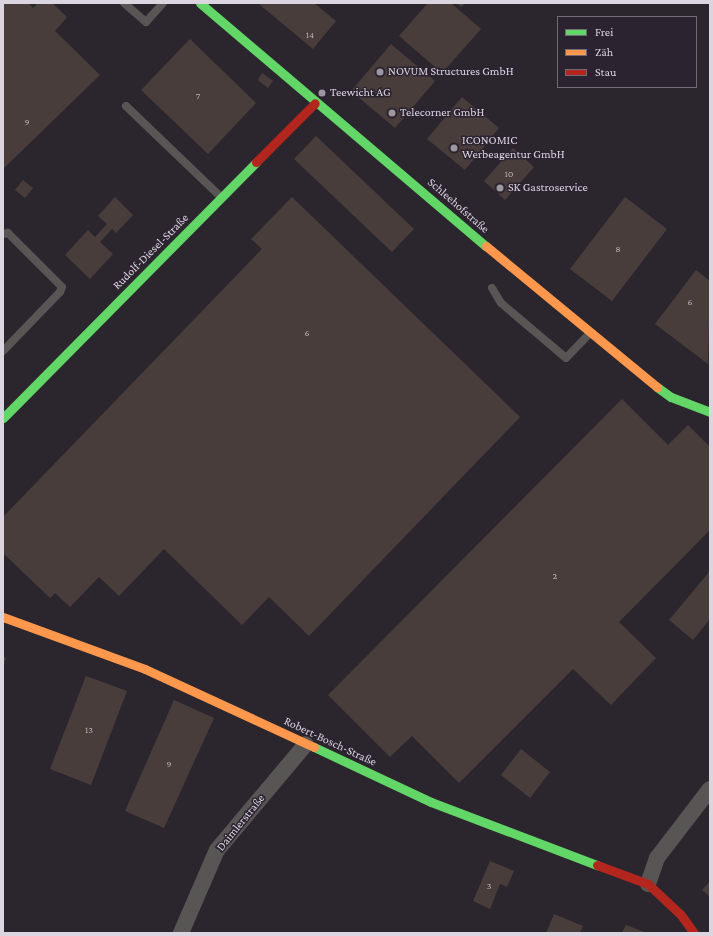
<!DOCTYPE html>
<html>
<head>
<meta charset="utf-8">
<style>
  body { margin:0 }
  #map { position:relative; width:713px; height:936px; overflow:hidden; background:#2b262e; font-family:"Crimson Pro",serif }
  div>[style] { position:absolute }
  .building>* { inset:0; background:#483d3b }
  .lane>* { height:8px; margin:-4px; padding:0 4px; transform-origin:4px; border-radius:4px; background:#585555 }
  .street>* { height:16px; margin:-8px; padding:0 8px; transform-origin:8px; border-radius:8px; background:#585555 }
  .fast>* { height:9px; margin:-4.5px; padding:0 4.5px; transform-origin:4.5px; border-radius:4.5px; background:#63d668 }
  .slow>* { height:9px; margin:-4.5px; padding:0 4.5px; transform-origin:4.5px; border-radius:4.5px; background:#ff974d }
  .jam>* { height:9px; margin:-4.5px; padding:0 4.5px; transform-origin:4.5px; border-radius:4.5px; background:#b3261e }
  .dots>* { width:11px; height:11px; translate:-50% -50%; box-sizing:border-box; border:2px solid #2c2331; border-radius:50% }
  span { translate:-50% -50%; white-space:nowrap; text-align:center; line-height:1.15; -webkit-text-stroke:3px #2c2331; paint-order:stroke }
  .number-label { font-size:10px; color:#b6afb5 }
  .number-label span { -webkit-text-stroke-width:0 }
  .poi-label { font-size:12px; color:#dad5de }
  .left { translate:0 -50%; text-align:left }
  .street-label { font-size:12px; color:#dad5de }
  .frame { position:absolute; inset:0; border:4px solid #dad5de; pointer-events:none }
  .legend { position:absolute; left:557px; top:16px; width:140px; height:72px; box-sizing:border-box; background:#2c2331; border:1px solid #726a76; margin:0; padding:5px 7px; list-style:none; font-size:12px; color:#dad5de }
  .legend li { display:flex; align-items:center; gap:8px; height:20px }
  .legend b { width:20px; border:1px solid #726a76 }
</style>
</head>
<body>
<div id="map">
  <div class="building">
    <div style="clip-path:polygon(3px 3px,28px 3px,33px 8px,38px 3px,52px 3px,67px 17px,55px 31px,100px 75px,3px 169px)"></div>
    <div style="clip-path:polygon(262px 3px,314px 3px,336px 21px,313px 49px,260px 5px)"></div>
    <div style="clip-path:polygon(428px 3px,451px 3px,481px 29px,442px 73px,399px 36px)"></div>
    <div style="clip-path:polygon(456px 3px,465px 3px,461px 7px)"></div>
    <div style="clip-path:polygon(190px 39px,256px 103px,208px 154px,141px 90px)"></div>
    <div style="clip-path:polygon(391px 44px,435px 81px,395px 128px,351px 91px)"></div>
    <div style="clip-path:polygon(262px 73px,273px 81px,268px 88px,258px 80px)"></div>
    <div style="clip-path:polygon(462px 97px,499px 128px,465px 170px,427px 139px)"></div>
    <div style="clip-path:polygon(316px 136px,414px 229px,392px 252px,294px 159px)"></div>
    <div style="clip-path:polygon(513px 148px,534px 167px,505px 200px,484px 181px)"></div>
    <div style="clip-path:polygon(23px 180px,33px 188px,25px 198px,15px 190px)"></div>
    <div style="clip-path:polygon(115px 197px,133px 215px,116px 233px,112px 229px,100px 242px,113px 254px,90px 279px,65px 255px,88px 230px,95px 237px,107px 224px,98px 216px)"></div>
    <div style="clip-path:polygon(292px 197px,520px 417px,309px 636px,269px 597px,242px 625px,164px 549px,119px 596px,99px 577px,70px 607px,55px 593px,50px 598px,3px 553px,3px 517px,262px 249px,251px 239px)"></div>
    <div style="clip-path:polygon(625px 197px,667px 229px,612px 301px,570px 269px)"></div>
    <div style="clip-path:polygon(696px 270px,710px 281px,708px 364px,655px 324px)"></div>
    <div style="clip-path:polygon(622px 399px,668px 445px,688px 425px,710px 447px,710px 530px,619px 622px,656px 658px,611px 705px,573px 669px,459px 783px,412px 736px,390px 757px,328px 695px)"></div>
    <div style="clip-path:polygon(710px 571px,710px 619px,693px 640px,669px 620px)"></div>
    <div style="clip-path:polygon(3px 657px,6px 658px,3px 667px)"></div>
    <div style="clip-path:polygon(86px 676px,127px 691px,91px 785px,50px 769px)"></div>
    <div style="clip-path:polygon(174px 700px,214px 718px,164px 828px,125px 811px)"></div>
    <div style="clip-path:polygon(521px 749px,550px 772px,530px 798px,501px 775px)"></div>
    <div style="clip-path:polygon(490px 861px,514px 871px,507px 887px,500px 884px,490px 909px,473px 901px)"></div>
    <div style="clip-path:polygon(710px 881px,710px 897px,702px 890px)"></div>
    <div style="clip-path:polygon(554px 914px,583px 926px,580px 933px,546px 933px)"></div>
    <div style="clip-path:polygon(626px 925px,647px 933px,622px 933px)"></div>
  </div>
  <div class="lane">
    <div style="left:124px;top:3px;width:29px;rotate:41deg"></div>
    <div style="left:146px;top:22px;width:25px;rotate:-48deg"></div>
    <div style="left:126px;top:106px;width:132px;rotate:43.8deg"></div>
    <div style="left:3px;top:234px;width:5px;rotate:-11deg"></div>
    <div style="left:8px;top:233px;width:76px;rotate:45deg"></div>
    <div style="left:62px;top:287px;width:5px;rotate:112deg"></div>
    <div style="left:60px;top:292px;width:82px;rotate:134deg"></div>
    <div style="left:492px;top:288px;width:17px;rotate:59deg"></div>
    <div style="left:501px;top:303px;width:85px;rotate:40.2deg"></div>
    <div style="left:566px;top:358px;width:33px;rotate:-46deg"></div>
  </div>
  <div class="street">
    <div style="left:648px;top:884px;width:28px;rotate:-71deg"></div>
    <div style="left:657px;top:858px;width:87px;rotate:-52.5deg"></div>
    <div style="left:181px;top:933px;width:90px;rotate:-66.6deg"></div>
    <div style="left:217px;top:850px;width:138px;rotate:-50deg"></div>
  </div>
  <div class="fast">
    <div style="left:200px;top:3px;width:375px;rotate:40.4deg"></div>
    <div style="left:657px;top:387px;width:17px;rotate:36deg"></div>
    <div style="left:671px;top:397px;width:42px;rotate:21deg"></div>
    <div style="left:3px;top:418px;width:360px;rotate:-45.3deg"></div>
    <div style="left:314px;top:747px;width:129px;rotate:25.2deg"></div>
    <div style="left:431px;top:802px;width:178px;rotate:20.8deg"></div>
  </div>
  <div class="slow">
    <div style="left:486px;top:246px;width:222px;rotate:39.5deg"></div>
    <div style="left:3px;top:617px;width:151px;rotate:20.1deg"></div>
    <div style="left:145px;top:669px;width:186px;rotate:24.8deg"></div>
  </div>
  <div class="jam">
    <div style="left:256px;top:162px;width:83px;rotate:-45deg"></div>
    <div style="left:597px;top:865px;width:54px;rotate:20.4deg"></div>
    <div style="left:648px;top:884px;width:45px;rotate:43.2deg"></div>
    <div style="left:681px;top:915px;width:22px;rotate:54deg"></div>
  </div>
  <div class="dots">
    <div style="left:380px;top:72px;background:#9d98a0"></div>
    <div style="left:322px;top:93px;background:#9d98a0"></div>
    <div style="left:392px;top:113px;background:#9d98a0"></div>
    <div style="left:454px;top:148px;background:#9d98a0"></div>
    <div style="left:500px;top:188px;background:#9d98a0"></div>
  </div>
  <div class="number-label">
    <span style="left:310px;top:35px">14</span>
    <span style="left:198px;top:96px">7</span>
    <span style="left:27px;top:122px">9</span>
    <span style="left:509px;top:174px">10</span>
    <span style="left:618px;top:249px">8</span>
    <span style="left:690px;top:302px">6</span>
    <span style="left:307px;top:333px">6</span>
    <span style="left:555px;top:576px">2</span>
    <span style="left:89px;top:730px">13</span>
    <span style="left:169px;top:764px">9</span>
    <span style="left:489px;top:886px">3</span>
  </div>
  <div class="poi-label">
    <span class="left" style="left:388px;top:72px">NOVUM Structures GmbH</span>
    <span class="left" style="left:330px;top:93px">Teewicht AG</span>
    <span class="left" style="left:400px;top:113px">Telecorner GmbH</span>
    <span class="left" style="left:462px;top:148px">ICONOMIC<br>Werbeagentur GmbH</span>
    <span class="left" style="left:508px;top:188px">SK Gastroservice</span>
  </div>
  <div class="street-label">
    <span style="left:458px;top:206px;rotate:41deg">Schleehofstraße</span>
    <span style="left:151px;top:252px;rotate:-45deg">Rudolf-Diesel-Straße</span>
    <span style="left:330px;top:742px;rotate:25deg">Robert-Bosch-Straße</span>
    <span style="left:241px;top:823px;rotate:-51deg">Daimlerstraße</span>
  </div>
  <div class="frame"></div>
  <ul class="legend">
  <li><b style="height:5px;background:#63d668"></b>Frei</li>
  <li><b style="height:5px;background:#ff974d"></b>Zäh</li>
  <li><b style="height:5px;background:#b3261e"></b>Stau</li>
  </ul>
</div>
</body>
</html>
